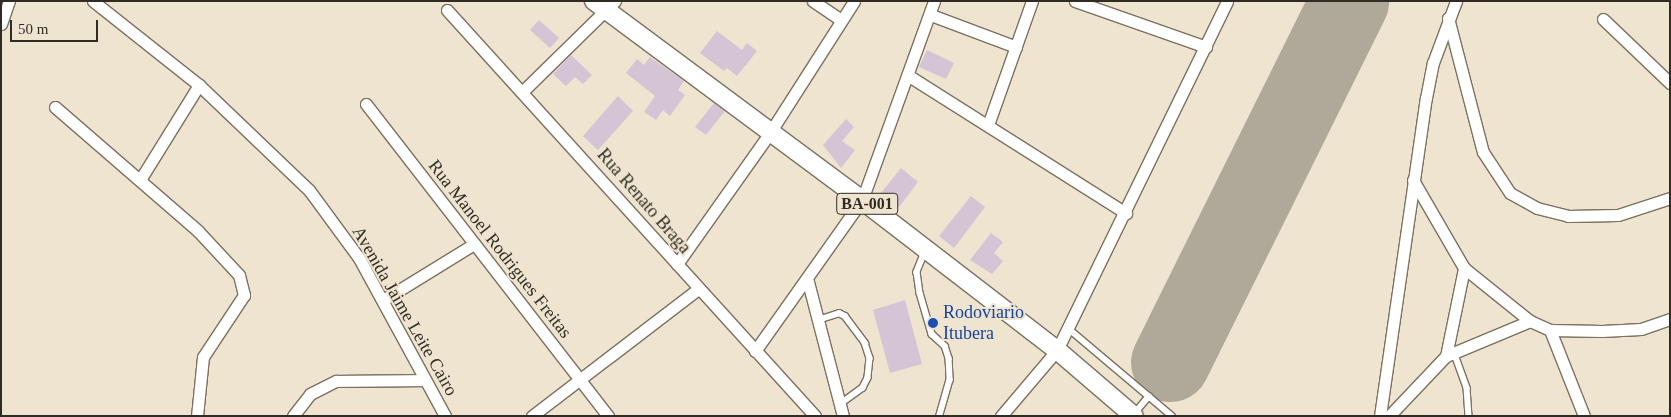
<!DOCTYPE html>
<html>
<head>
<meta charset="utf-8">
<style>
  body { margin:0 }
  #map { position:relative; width:1671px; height:417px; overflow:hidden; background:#efe4d0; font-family:"Times New Roman",serif }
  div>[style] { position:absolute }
  .runway>* { height:79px; margin:-39.5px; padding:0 39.5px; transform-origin:39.5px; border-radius:39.5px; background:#b0a898 }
  .building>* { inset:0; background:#d4c4d5 }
  .roads { filter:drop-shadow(1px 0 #7b7160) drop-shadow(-1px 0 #7b7160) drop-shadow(0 1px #7b7160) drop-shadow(0 -1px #7b7160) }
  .lane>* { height:5.5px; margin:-2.75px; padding:0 2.75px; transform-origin:2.75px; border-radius:2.75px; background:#fff }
  .street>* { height:11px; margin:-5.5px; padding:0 5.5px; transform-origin:5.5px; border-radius:5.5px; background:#fff }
  .primary>* { height:18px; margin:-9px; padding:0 9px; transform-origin:9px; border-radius:9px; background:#fff }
  .dots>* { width:14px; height:14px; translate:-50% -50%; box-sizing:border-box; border:2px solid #efe4d0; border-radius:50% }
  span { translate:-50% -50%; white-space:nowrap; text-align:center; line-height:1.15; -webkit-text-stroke:4px #efe4d0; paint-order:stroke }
  .shield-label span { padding:1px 4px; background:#efe4d0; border:1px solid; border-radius:4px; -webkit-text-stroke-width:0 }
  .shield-label { font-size:16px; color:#302c25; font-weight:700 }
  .street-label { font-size:18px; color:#302c25 }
  .transit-label { font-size:18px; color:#164399 }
  .left { translate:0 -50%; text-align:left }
  .frame { position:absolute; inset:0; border:2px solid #302c25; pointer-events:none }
  .scale { position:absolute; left:10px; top:20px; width:88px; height:22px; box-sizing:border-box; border:2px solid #302c25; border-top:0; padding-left:6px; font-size:15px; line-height:18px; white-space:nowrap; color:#302c25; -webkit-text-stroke:4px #efe4d0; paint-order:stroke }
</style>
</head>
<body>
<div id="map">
  <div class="runway">
    <div style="left:1170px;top:362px;width:403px;rotate:-63.6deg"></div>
  </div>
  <div class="building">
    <div style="clip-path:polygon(539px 20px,559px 38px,550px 48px,530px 30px)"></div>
    <div style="clip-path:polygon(717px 31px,742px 50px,747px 43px,757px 51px,737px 76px,727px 68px,724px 71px,700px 53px)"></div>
    <div style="clip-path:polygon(927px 50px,954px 63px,946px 79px,919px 67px)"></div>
    <div style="clip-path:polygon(571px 55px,592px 75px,583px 84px,575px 77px,566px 86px,553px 74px)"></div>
    <div style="clip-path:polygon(650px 57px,684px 81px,678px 90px,685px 95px,670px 116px,663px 110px,656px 120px,644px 112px,655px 96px,626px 73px,637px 59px,644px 65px)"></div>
    <div style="clip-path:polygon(618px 96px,633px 111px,598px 150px,583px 136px)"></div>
    <div style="clip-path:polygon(714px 103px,725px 111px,706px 135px,695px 127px)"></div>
    <div style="clip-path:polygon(846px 119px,854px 127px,842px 141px,855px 150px,841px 168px,823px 145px)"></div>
    <div style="clip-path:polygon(901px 168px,918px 182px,899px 207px,881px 193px)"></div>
    <div style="clip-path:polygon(971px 196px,985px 207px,954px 248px,939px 236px)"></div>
    <div style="clip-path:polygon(991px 233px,1003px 242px,994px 253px,1003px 261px,992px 274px,970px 260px)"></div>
    <div style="clip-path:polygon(905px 300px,922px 364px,890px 373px,873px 310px)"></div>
  </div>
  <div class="roads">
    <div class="lane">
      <div style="left:925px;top:252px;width:22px;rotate:112deg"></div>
      <div style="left:917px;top:272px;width:21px;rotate:82deg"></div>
      <div style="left:920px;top:293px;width:43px;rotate:73.7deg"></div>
      <div style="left:932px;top:334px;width:18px;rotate:43deg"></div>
      <div style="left:945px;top:346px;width:13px;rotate:72deg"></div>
      <div style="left:949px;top:358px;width:22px;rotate:87deg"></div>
      <div style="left:950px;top:380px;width:37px;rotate:106deg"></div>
      <div style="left:818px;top:320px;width:22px;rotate:-18deg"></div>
      <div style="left:839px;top:313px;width:7px;rotate:27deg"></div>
      <div style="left:845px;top:316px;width:34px;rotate:53deg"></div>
      <div style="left:865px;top:343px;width:16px;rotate:72deg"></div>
      <div style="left:870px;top:358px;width:20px;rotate:96deg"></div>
      <div style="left:868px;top:378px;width:11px;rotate:117deg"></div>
      <div style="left:863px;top:388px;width:29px;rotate:144deg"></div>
      <div style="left:1068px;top:328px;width:136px;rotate:40.2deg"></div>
      <div style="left:1454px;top:352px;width:38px;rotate:70deg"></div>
      <div style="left:1467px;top:388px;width:28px;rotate:86deg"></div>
      <div style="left:1134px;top:414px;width:23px;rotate:-50deg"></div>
    </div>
    <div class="street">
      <div style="left:93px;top:1px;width:135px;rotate:38.4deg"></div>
      <div style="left:199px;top:85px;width:152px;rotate:43.7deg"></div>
      <div style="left:309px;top:190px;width:84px;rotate:53.7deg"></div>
      <div style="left:359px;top:258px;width:180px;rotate:61.4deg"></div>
      <div style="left:813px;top:1px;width:34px;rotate:34deg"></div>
      <div style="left:1075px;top:1px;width:139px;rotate:19.3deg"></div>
      <div style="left:447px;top:10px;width:548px;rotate:47.81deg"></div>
      <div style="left:931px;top:15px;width:91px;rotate:20.6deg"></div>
      <div style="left:1448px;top:18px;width:138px;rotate:75.4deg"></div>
      <div style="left:1483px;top:152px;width:49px;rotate:56.6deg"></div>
      <div style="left:1510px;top:193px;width:31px;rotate:29deg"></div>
      <div style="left:1537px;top:208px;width:32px;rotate:14deg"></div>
      <div style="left:1568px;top:216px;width:50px;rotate:-1.1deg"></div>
      <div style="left:1618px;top:215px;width:55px;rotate:-18.1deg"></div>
      <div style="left:1603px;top:19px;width:93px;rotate:43.7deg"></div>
      <div style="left:1px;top:24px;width:24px;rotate:-71deg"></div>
      <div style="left:909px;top:76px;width:257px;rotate:32.3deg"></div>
      <div style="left:523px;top:91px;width:129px;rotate:-44.4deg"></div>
      <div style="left:366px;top:104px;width:395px;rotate:52.2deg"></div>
      <div style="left:55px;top:107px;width:189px;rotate:40.9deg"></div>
      <div style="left:198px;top:231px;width:60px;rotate:47deg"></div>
      <div style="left:239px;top:275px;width:21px;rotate:76deg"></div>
      <div style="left:244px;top:295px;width:74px;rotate:123.5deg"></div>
      <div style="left:203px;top:357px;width:59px;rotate:95.8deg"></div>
      <div style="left:988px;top:125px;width:132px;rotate:-70.5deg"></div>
      <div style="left:140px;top:180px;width:112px;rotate:-58.2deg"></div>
      <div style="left:1413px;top:180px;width:102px;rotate:59.9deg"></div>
      <div style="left:1464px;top:268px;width:85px;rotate:38.8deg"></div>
      <div style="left:1530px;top:321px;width:22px;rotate:24deg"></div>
      <div style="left:1550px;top:330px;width:52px;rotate:1.1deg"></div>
      <div style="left:1602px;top:331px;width:39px;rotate:-3deg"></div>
      <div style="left:1641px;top:329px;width:31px;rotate:-19deg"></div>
      <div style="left:677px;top:264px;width:163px;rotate:-54.7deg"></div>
      <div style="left:771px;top:131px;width:154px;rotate:-57.4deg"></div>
      <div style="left:807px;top:278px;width:143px;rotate:75.4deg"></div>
      <div style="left:383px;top:300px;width:107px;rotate:-31.6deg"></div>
      <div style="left:1550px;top:330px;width:92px;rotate:68.4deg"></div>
      <div style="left:755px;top:351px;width:185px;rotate:-54.7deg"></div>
      <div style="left:862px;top:200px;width:212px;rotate:-70.1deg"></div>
      <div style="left:1446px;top:356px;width:90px;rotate:-78.4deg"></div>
      <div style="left:293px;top:416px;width:28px;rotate:-52deg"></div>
      <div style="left:310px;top:394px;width:29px;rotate:-27deg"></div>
      <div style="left:336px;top:381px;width:89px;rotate:-0.6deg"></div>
      <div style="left:532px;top:416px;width:208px;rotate:-37.4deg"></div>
      <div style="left:1001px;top:416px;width:87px;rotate:-49.7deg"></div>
      <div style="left:1057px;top:350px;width:388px;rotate:-64deg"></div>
      <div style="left:1380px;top:416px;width:321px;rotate:-81.8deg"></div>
      <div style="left:1426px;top:98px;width:36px;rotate:-79deg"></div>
      <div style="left:1433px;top:63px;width:66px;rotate:-69.6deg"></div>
      <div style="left:1389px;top:416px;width:83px;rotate:-46.5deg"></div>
      <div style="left:1446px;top:356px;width:91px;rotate:-22.6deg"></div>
    </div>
    <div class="primary">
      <div style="left:594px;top:1px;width:334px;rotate:36.6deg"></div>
      <div style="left:862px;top:200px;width:246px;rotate:37.6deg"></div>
      <div style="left:1057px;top:350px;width:101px;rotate:40.6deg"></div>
    </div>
  </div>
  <div class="dots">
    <div style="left:933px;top:323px;background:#1a4fb4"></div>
  </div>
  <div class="shield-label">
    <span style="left:867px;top:204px">BA-001</span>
  </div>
  <div class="street-label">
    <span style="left:644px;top:201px;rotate:49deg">Rua Renato Braga</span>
    <span style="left:500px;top:249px;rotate:52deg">Rua Manoel Rodrigues Freitas</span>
    <span style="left:405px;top:311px;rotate:60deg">Avenida Jaime Leite Cairo</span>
  </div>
  <div class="transit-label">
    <span class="left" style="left:943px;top:323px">Rodoviario<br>Itubera</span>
  </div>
  <div class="frame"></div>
  <div class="scale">50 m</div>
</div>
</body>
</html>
